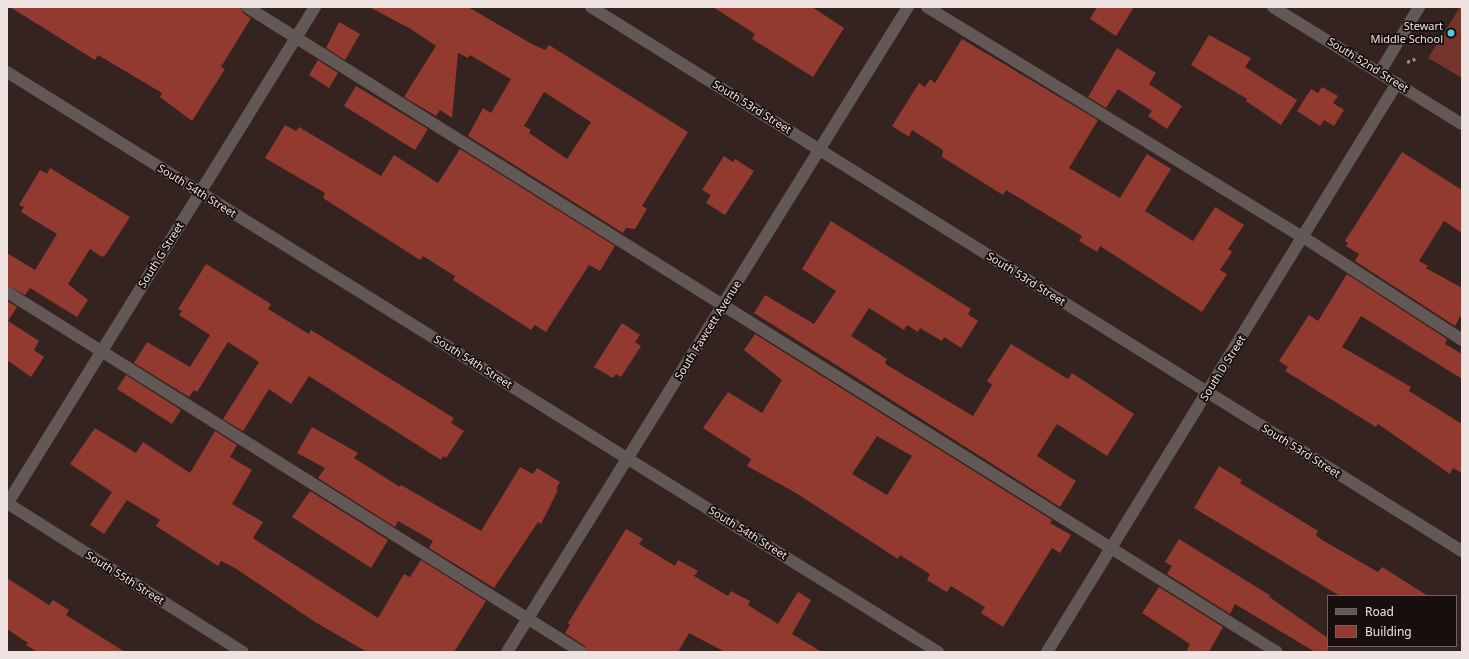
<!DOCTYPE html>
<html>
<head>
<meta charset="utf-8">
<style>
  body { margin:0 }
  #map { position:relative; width:1469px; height:659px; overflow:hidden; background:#352320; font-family:"Noto Sans",sans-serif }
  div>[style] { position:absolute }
  .green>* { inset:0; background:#74332b }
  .building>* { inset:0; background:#923930 }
  .path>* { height:2.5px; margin-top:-1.25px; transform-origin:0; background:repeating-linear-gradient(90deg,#9a8b89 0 3px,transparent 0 6px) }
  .minor>* { height:12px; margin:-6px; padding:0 6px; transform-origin:6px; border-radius:6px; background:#625957 }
  .dots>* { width:11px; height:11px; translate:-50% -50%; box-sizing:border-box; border:2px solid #170f0e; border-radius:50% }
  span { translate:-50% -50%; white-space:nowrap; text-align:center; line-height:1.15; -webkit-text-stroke:3.5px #170f0e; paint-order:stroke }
  .poi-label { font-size:11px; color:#efe3e1 }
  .right { translate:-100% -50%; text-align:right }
  .street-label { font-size:11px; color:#efe3e1 }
  .frame { position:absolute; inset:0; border:8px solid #efe3e1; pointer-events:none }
  .legend { position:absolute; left:1327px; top:595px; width:130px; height:52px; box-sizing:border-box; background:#170f0e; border:1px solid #6d6462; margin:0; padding:5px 7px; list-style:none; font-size:12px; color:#efe3e1 }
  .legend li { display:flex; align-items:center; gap:8px; height:20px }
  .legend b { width:20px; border:1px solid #6d6462 }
</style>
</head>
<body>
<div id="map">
  <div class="green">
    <div style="clip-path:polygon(1460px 7px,1462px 7px,1462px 78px,1428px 58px)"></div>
  </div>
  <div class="building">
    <div style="clip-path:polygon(10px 7px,240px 7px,243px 13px,251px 18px,221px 67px,225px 69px,192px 121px,160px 97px,162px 93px,98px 55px,95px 60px)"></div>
    <div style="clip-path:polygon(evenodd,369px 7px,468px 7px,532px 44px,545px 50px,549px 45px,688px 132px,642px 206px,647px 209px,635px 229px,626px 228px,623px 233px,468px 136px,483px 108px,491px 113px,511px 79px,470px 55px,468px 58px,458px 53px,452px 118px,440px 110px,436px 116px,404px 97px,436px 46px,411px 29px,369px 7px,544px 92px,591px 122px,567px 159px,529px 133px,531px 130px,524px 126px,544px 92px)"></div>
    <div style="clip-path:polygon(713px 7px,812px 7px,844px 28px,813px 77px,752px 39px,755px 34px)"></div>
    <div style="clip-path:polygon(1097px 7px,1134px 7px,1116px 36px,1090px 19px)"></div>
    <div style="clip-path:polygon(339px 22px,360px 34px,345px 60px,326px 48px)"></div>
    <div style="clip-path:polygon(1209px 35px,1251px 58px,1245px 67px,1297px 100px,1281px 125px,1246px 101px,1247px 99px,1191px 65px)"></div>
    <div style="clip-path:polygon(962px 39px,1098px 120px,1069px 168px,1120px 198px,1147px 154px,1171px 169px,1145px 211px,1193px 241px,1215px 207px,1244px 225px,1228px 249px,1232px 252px,1220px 270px,1227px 274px,1202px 312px,1100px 246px,1097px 252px,1079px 241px,1082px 236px,1006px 190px,1003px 195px,942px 157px,943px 150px,912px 130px,909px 137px,892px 126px,919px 83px,925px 87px,930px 79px,935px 83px)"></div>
    <div style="clip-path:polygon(1117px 48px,1156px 73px,1149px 84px,1182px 106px,1167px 129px,1148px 116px,1152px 111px,1118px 89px,1106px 108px,1088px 97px)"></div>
    <div style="clip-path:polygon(318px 60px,338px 73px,329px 88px,309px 75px)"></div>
    <div style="clip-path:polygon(356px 86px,428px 129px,415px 150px,344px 106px)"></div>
    <div style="clip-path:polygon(1322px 87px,1338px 96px,1333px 103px,1344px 110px,1334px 126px,1324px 120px,1320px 126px,1297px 111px,1311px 89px,1318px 93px)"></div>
    <div style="clip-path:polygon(285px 125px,296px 131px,299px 127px,381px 176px,394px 155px,438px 183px,460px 149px,615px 246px,600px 271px,589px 265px,546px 332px,535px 325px,531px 330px,453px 280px,455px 276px,423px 256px,420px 260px,323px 198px,325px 193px,265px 158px)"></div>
    <div style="clip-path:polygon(1402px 152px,1462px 190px,1462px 233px,1444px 221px,1419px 261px,1428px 266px,1426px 268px,1462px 288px,1462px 313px,1455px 326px,1355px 261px,1359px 254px,1346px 246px,1348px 243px,1345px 241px)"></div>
    <div style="clip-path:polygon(724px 156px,733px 162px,735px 159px,754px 171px,725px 215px,706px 203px,711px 195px,702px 190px)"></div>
    <div style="clip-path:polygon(50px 168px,130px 217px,106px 254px,102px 257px,90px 249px,68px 284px,88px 300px,77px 317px,30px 288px,25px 295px,7px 285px,7px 253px,35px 270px,57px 234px,21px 212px,24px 207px,19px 205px,40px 170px,47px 174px)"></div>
    <div style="clip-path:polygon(831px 221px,971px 309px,968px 314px,978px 321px,961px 348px,944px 337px,942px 341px,920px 328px,918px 332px,907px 325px,904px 330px,869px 308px,851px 336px,887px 359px,885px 363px,887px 365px,973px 416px,992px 385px,987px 381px,1011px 344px,1068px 379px,1072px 373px,1134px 414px,1107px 456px,1057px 424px,1037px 456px,1076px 481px,1060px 507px,754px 313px,765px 295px,814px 324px,836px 291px,802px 269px)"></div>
    <div style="clip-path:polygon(206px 264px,271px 304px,268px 309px,309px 334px,311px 330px,454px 418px,451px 423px,464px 431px,446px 458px,443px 456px,441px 460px,309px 376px,291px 404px,269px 389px,243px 431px,223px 419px,259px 362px,228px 342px,197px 392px,194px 390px,189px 397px,134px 363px,147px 342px,190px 367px,210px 335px,179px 315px,182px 311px,178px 309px)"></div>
    <div style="clip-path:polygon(1347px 274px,1447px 339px,1445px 344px,1462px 354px,1462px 379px,1361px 316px,1342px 347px,1411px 387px,1409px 391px,1462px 424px,1462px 473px,1453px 468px,1450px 474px,1378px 424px,1376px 427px,1285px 371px,1288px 367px,1279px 361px,1309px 315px,1318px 321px)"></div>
    <div style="clip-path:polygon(7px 301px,17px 307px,8px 321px,39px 341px,34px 350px,44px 357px,31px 377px,7px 360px)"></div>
    <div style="clip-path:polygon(622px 323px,640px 335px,635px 342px,641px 346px,621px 377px,616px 374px,613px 378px,594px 367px)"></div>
    <div style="clip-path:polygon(evenodd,755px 334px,1052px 520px,1050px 523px,1071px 535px,1060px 553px,1052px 548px,1003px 627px,981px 613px,985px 607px,951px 586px,947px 592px,927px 580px,930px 574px,900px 555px,898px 559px,796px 493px,747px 466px,751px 459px,703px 428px,728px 392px,762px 413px,782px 380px,744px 350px,755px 334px,877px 436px,912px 456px,887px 495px,852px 474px,877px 436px)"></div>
    <div style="clip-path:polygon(126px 375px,181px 410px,172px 424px,117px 389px)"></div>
    <div style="clip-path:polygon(312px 427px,358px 453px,354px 458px,400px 487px,401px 485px,481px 531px,520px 467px,533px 474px,537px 468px,560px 482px,556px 489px,558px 490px,541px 524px,538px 522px,494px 588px,429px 548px,433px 541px,398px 521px,395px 527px,318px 478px,325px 468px,297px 453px)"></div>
    <div style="clip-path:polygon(95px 428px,136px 453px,143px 442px,190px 473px,215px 431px,237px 445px,230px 457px,252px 470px,232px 504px,263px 522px,253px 538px,378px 618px,404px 574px,410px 577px,421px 560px,486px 601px,454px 652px,367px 652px,315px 622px,235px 568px,221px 561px,218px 566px,178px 540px,156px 526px,160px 520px,127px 500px,104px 534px,90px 525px,112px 492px,70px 464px)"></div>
    <div style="clip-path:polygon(1219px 466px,1242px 480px,1240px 483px,1318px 531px,1316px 535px,1322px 540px,1378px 572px,1382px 567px,1428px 596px,1340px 596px,1194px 508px)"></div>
    <div style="clip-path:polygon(310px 491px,388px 540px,371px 568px,292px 517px)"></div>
    <div style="clip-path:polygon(626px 529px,643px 539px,639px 544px,675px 566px,678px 560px,698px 571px,694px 576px,728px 596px,731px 591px,750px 601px,748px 605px,778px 624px,798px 592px,811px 600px,792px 634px,822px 652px,725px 652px,689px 633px,678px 652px,588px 652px,585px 646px,565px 633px,570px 625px,568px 623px)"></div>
    <div style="clip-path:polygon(1179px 539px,1271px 596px,1268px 596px,1328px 638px,1328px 652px,1315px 652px,1235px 604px,1230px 614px,1167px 574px,1172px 566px,1165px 562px)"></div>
    <div style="clip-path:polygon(7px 578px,49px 605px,53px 600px,69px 610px,66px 615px,125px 652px,37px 652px,26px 645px,28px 643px,7px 629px)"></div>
    <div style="clip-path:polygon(1159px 587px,1223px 627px,1209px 652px,1186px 652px,1190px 644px,1142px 613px)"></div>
  </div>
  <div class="path">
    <div style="left:1407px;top:62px;width:9px;rotate:-21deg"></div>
  </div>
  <div class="minor">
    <div style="left:247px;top:7px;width:1215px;rotate:32.06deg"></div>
    <div style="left:591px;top:7px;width:1027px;rotate:31.99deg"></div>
    <div style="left:927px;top:7px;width:441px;rotate:31.5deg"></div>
    <div style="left:1303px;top:237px;width:189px;rotate:32.9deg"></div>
    <div style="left:1273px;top:7px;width:222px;rotate:31.8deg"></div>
    <div style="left:7px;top:72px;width:1097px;rotate:31.92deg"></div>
    <div style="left:1380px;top:72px;width:76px;rotate:-59deg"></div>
    <div style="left:7px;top:292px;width:678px;rotate:32.1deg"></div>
    <div style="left:7px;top:503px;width:279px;rotate:32.3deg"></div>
    <div style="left:7px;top:504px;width:585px;rotate:-58.21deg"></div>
    <div style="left:507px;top:652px;width:759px;rotate:-58.13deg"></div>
    <div style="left:1047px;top:652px;width:668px;rotate:-58.4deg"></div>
  </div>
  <div class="dots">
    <div style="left:1451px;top:33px;background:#53cadc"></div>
  </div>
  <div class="poi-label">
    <span class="right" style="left:1443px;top:33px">Stewart<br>Middle School</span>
  </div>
  <div class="street-label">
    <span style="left:1368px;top:65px;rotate:32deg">South 52nd Street</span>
    <span style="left:752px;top:107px;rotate:32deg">South 53rd Street</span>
    <span style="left:197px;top:191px;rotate:32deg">South 54th Street</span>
    <span style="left:161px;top:255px;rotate:-58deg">South G Street</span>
    <span style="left:1026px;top:279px;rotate:32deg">South 53rd Street</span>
    <span style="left:708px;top:330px;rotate:-58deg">South Fawcett Avenue</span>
    <span style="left:473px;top:362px;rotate:32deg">South 54th Street</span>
    <span style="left:1223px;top:368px;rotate:-58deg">South D Street</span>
    <span style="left:1301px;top:451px;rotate:32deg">South 53rd Street</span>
    <span style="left:748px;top:533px;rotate:32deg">South 54th Street</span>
    <span style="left:125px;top:578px;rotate:32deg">South 55th Street</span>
  </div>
  <div class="frame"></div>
  <ul class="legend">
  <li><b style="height:5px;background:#625957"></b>Road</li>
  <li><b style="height:11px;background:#923930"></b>Building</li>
  </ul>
</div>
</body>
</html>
